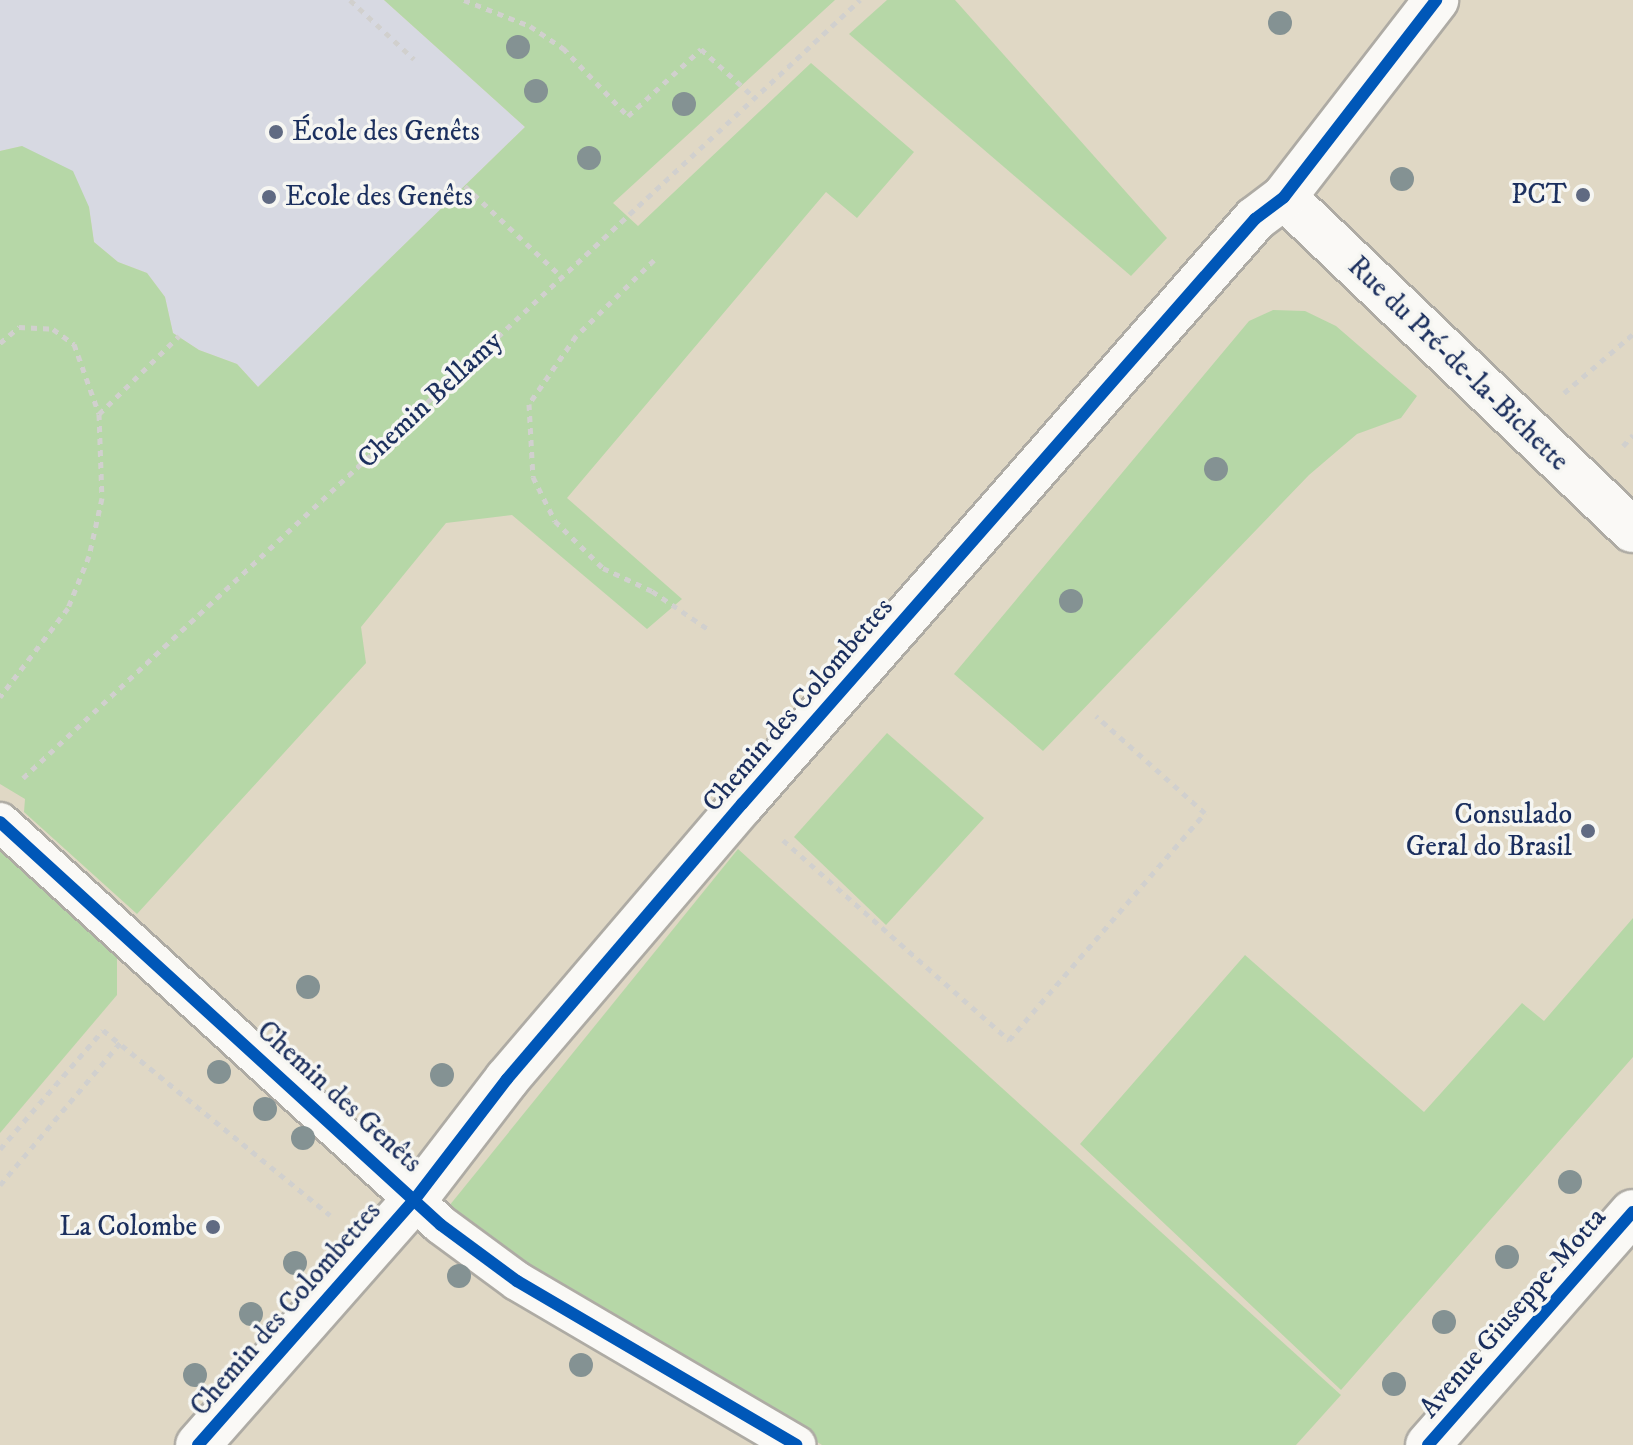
<!DOCTYPE html>
<html>
<head>
<meta charset="utf-8">
<style>
  body { margin:0 }
  #map { position:relative; width:1633px; height:1445px; overflow:hidden; background:#e0d8c5; font-family:"IM FELL DW Pica",serif }
  div>[style] { position:absolute }
  .built>* { inset:0; background:#d7d9e2 }
  .green>* { inset:0; background:#b6d7a7 }
  .path>* { height:5px; margin-top:-2.5px; transform-origin:0; background:repeating-linear-gradient(90deg,#d1d0ce 0 6px,transparent 0 12px) }
  .roads { filter:drop-shadow(2px 0 #aeaba4) drop-shadow(-2px 0 #aeaba4) drop-shadow(0 2px #aeaba4) drop-shadow(0 -2px #aeaba4) }
  .pedestrian>* { height:38px; margin:-19px; padding:0 19px; transform-origin:19px; border-radius:19px; background:#faf9f6 }
  .minor>* { height:44px; margin:-22px; padding:0 22px; transform-origin:22px; border-radius:22px; background:#faf9f6 }
  .primary>* { height:44px; margin:-22px; padding:0 22px; transform-origin:22px; border-radius:22px; background:#faf9f6 }
  .cycleway>* { height:12px; margin:-6px; padding:0 6px; transform-origin:6px; border-radius:6px; background:#0057b8 }
  .trees>* { width:24px; height:24px; margin:-12px; border-radius:50%; background:#849293 }
  .dots>* { width:22px; height:22px; translate:-50% -50%; box-sizing:border-box; border:4px solid #f6f6f2; border-radius:50% }
  span { translate:-50% -50%; white-space:nowrap; text-align:center; line-height:1.15; -webkit-text-stroke:7px #f6f6f2; paint-order:stroke }
  .poi-label { font-size:28px; color:#1b2f5e }
  .left { translate:0 -50%; text-align:left }
  .right { translate:-100% -50%; text-align:right }
  .street-label { font-size:28px; color:#1b2f5e }
</style>
</head>
<body>
<div id="map">
  <div class="built">
    <div style="clip-path:polygon(0 0,384px 0,525px 127px,258px 387px,237px 364px,199px 350px,173px 333px,165px 297px,147px 273px,118px 262px,94px 242px,89px 207px,22px 146px,0 151px)"></div>
  </div>
  <div class="green">
    <div style="clip-path:polygon(384px 0,835px 0,613px 203px,638px 226px,811px 63px,914px 152px,857px 218px,826px 192px,567px 498px,682px 599px,647px 629px,512px 515px,446px 523px,361px 627px,366px 663px,137px 914px,24px 812px,25px 799px,0 784px,0 151px,22px 146px,73px 171px,89px 207px,94px 242px,118px 262px,147px 273px,165px 297px,173px 333px,199px 350px,237px 364px,258px 387px,525px 127px)"></div>
    <div style="clip-path:polygon(887px 0,955px 0,1167px 238px,1131px 276px,849px 34px)"></div>
    <div style="clip-path:polygon(1273px 310px,1305px 311px,1336px 326px,1417px 396px,1401px 418px,1357px 434px,1309px 475px,1043px 751px,954px 674px,1249px 321px)"></div>
    <div style="clip-path:polygon(887px 733px,984px 818px,886px 925px,794px 837px)"></div>
    <div style="clip-path:polygon(0 849px,117px 951px,117px 995px,0 1133px)"></div>
    <div style="clip-path:polygon(738px 849px,1341px 1395px,1296px 1445px,822px 1445px,483px 1237px,449px 1206px)"></div>
    <div style="clip-path:polygon(1633px 918px,1633px 1057px,1341px 1390px,1080px 1144px,1245px 955px,1424px 1112px,1522px 1003px,1544px 1021px)"></div>
  </div>
  <div class="path">
    <div style="left:350px;top:0;width:87px;rotate:42.7deg"></div>
    <div style="left:464px;top:0;width:71px;rotate:21.5deg"></div>
    <div style="left:530px;top:26px;width:40px;rotate:34deg"></div>
    <div style="left:563px;top:48px;width:94px;rotate:46.3deg"></div>
    <div style="left:628px;top:116px;width:99px;rotate:-42.5deg"></div>
    <div style="left:701px;top:49px;width:73px;rotate:42.2deg"></div>
    <div style="left:465px;top:186px;width:133px;rotate:43.2deg"></div>
    <div style="left:654px;top:260px;width:109px;rotate:135.7deg"></div>
    <div style="left:576px;top:336px;width:83px;rotate:124.7deg"></div>
    <div style="left:529px;top:404px;width:73px;rotate:86.9deg"></div>
    <div style="left:533px;top:477px;width:49px;rotate:63.4deg"></div>
    <div style="left:555px;top:521px;width:67px;rotate:44.4deg"></div>
    <div style="left:603px;top:568px;width:54px;rotate:25.1deg"></div>
    <div style="left:652px;top:591px;width:68px;rotate:34.2deg"></div>
    <div style="left:0;top:343px;width:25px;rotate:-40deg"></div>
    <div style="left:19px;top:327px;width:34px;rotate:3deg"></div>
    <div style="left:53px;top:329px;width:26px;rotate:36deg"></div>
    <div style="left:74px;top:344px;width:74px;rotate:70.3deg"></div>
    <div style="left:99px;top:414px;width:84px;rotate:88deg"></div>
    <div style="left:102px;top:498px;width:59px;rotate:102.6deg"></div>
    <div style="left:89px;top:556px;width:56px;rotate:112deg"></div>
    <div style="left:68px;top:608px;width:112px;rotate:127.4deg"></div>
    <div style="left:1564px;top:393px;width:91px;rotate:-40.5deg"></div>
    <div style="left:99px;top:414px;width:112px;rotate:-44.3deg"></div>
    <div style="left:1623px;top:446px;width:15px;rotate:-48deg"></div>
    <div style="left:23px;top:778px;width:1143px;rotate:-42.91deg"></div>
    <div style="left:783px;top:840px;width:302px;rotate:41.5deg"></div>
    <div style="left:1009px;top:1040px;width:300px;rotate:-49.2deg"></div>
    <div style="left:1205px;top:813px;width:146px;rotate:-138.3deg"></div>
    <div style="left:0;top:1149px;width:157px;rotate:-49.1deg"></div>
    <div style="left:103px;top:1030px;width:293px;rotate:39.2deg"></div>
    <div style="left:0;top:1185px;width:186px;rotate:-49.8deg"></div>
  </div>
  <div class="roads">
    <div class="pedestrian">
      <div style="left:0;top:822px;width:597px;rotate:42.42deg"></div>
      <div style="left:441px;top:1225px;width:94px;rotate:36.4deg"></div>
      <div style="left:517px;top:1281px;width:324px;rotate:30.4deg"></div>
    </div>
    <div class="minor">
      <div style="left:1284px;top:197px;width:482px;rotate:43.7deg"></div>
      <div style="left:198px;top:1445px;width:328px;rotate:-48.6deg"></div>
      <div style="left:415px;top:1199px;width:151px;rotate:-52.5deg"></div>
      <div style="left:507px;top:1079px;width:362px;rotate:-49.5deg"></div>
      <div style="left:742px;top:804px;width:778px;rotate:-48.75deg"></div>
      <div style="left:1255px;top:219px;width:36px;rotate:-37deg"></div>
      <div style="left:1284px;top:197px;width:249px;rotate:-52.3deg"></div>
    </div>
    <div class="primary">
      <div style="left:1428px;top:1445px;width:310px;rotate:-48.7deg"></div>
    </div>
  </div>
  <div class="cycleway">
    <div style="left:0;top:822px;width:597px;rotate:42.42deg"></div>
    <div style="left:441px;top:1225px;width:94px;rotate:36.4deg"></div>
    <div style="left:517px;top:1281px;width:324px;rotate:30.4deg"></div>
    <div style="left:198px;top:1445px;width:328px;rotate:-48.6deg"></div>
    <div style="left:415px;top:1199px;width:151px;rotate:-52.5deg"></div>
    <div style="left:507px;top:1079px;width:362px;rotate:-49.5deg"></div>
    <div style="left:742px;top:804px;width:778px;rotate:-48.75deg"></div>
    <div style="left:1255px;top:219px;width:36px;rotate:-37deg"></div>
    <div style="left:1284px;top:197px;width:249px;rotate:-52.3deg"></div>
    <div style="left:1428px;top:1445px;width:310px;rotate:-48.7deg"></div>
  </div>
  <div class="trees">
    <div style="left:1280px;top:23px"></div>
    <div style="left:518px;top:47px"></div>
    <div style="left:536px;top:91px"></div>
    <div style="left:684px;top:104px"></div>
    <div style="left:589px;top:158px"></div>
    <div style="left:1402px;top:179px"></div>
    <div style="left:1216px;top:469px"></div>
    <div style="left:1071px;top:601px"></div>
    <div style="left:308px;top:987px"></div>
    <div style="left:219px;top:1072px"></div>
    <div style="left:442px;top:1075px"></div>
    <div style="left:265px;top:1109px"></div>
    <div style="left:303px;top:1138px"></div>
    <div style="left:1570px;top:1182px"></div>
    <div style="left:1507px;top:1257px"></div>
    <div style="left:295px;top:1263px"></div>
    <div style="left:459px;top:1276px"></div>
    <div style="left:251px;top:1314px"></div>
    <div style="left:1444px;top:1322px"></div>
    <div style="left:581px;top:1365px"></div>
    <div style="left:195px;top:1375px"></div>
    <div style="left:1394px;top:1384px"></div>
  </div>
  <div class="dots">
    <div style="left:276px;top:132px;background:#606a82"></div>
    <div style="left:1583px;top:195px;background:#606a82"></div>
    <div style="left:269px;top:197px;background:#606a82"></div>
    <div style="left:1588px;top:831px;background:#606a82"></div>
    <div style="left:213px;top:1227px;background:#606a82"></div>
  </div>
  <div class="poi-label">
    <span class="left" style="left:292px;top:132px">École des Genêts</span>
    <span class="right" style="left:1567px;top:195px">PCT</span>
    <span class="left" style="left:285px;top:197px">Ecole des Genêts</span>
    <span class="right" style="left:1572px;top:831px">Consulado<br>Geral do Brasil</span>
    <span class="right" style="left:197px;top:1227px">La Colombe</span>
  </div>
  <div class="street-label">
    <span style="left:1458px;top:364px;rotate:44deg">Rue du Pré-de-la-Bichette</span>
    <span style="left:430px;top:400px;rotate:-43deg">Chemin Bellamy</span>
    <span style="left:798px;top:705px;rotate:-49deg">Chemin des Colombettes</span>
    <span style="left:339px;top:1097px;rotate:42deg">Chemin des Genêts</span>
    <span style="left:286px;top:1309px;rotate:-49deg">Chemin des Colombettes</span>
    <span style="left:1513px;top:1313px;rotate:-49deg">Avenue Giuseppe-Motta</span>
  </div>
</div>
</body>
</html>
